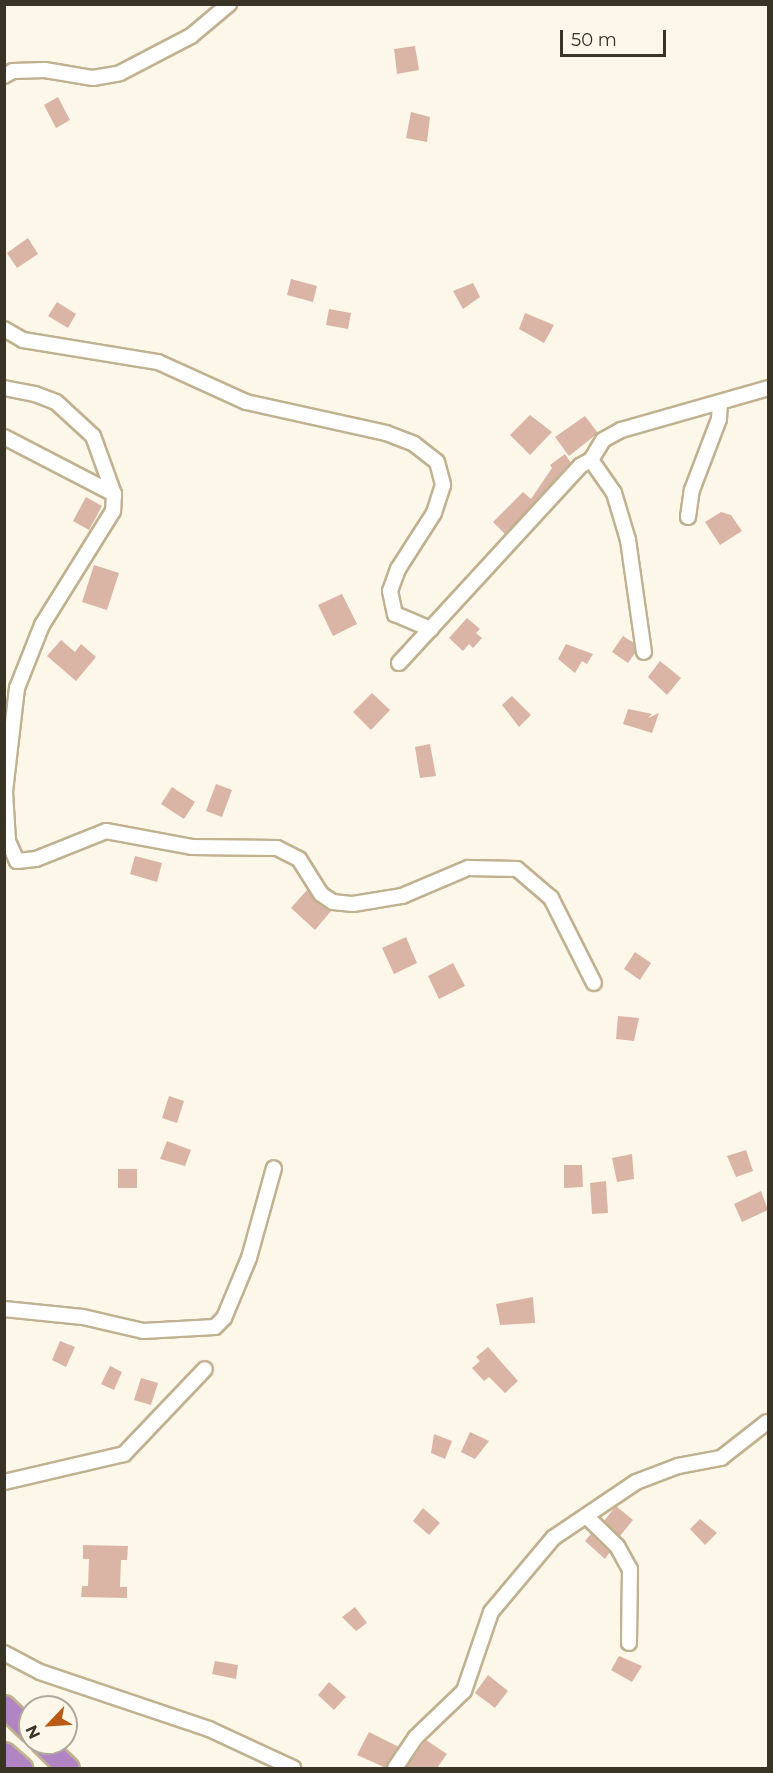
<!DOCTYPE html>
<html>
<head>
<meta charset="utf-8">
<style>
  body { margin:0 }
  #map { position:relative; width:773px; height:1773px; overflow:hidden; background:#fdf7e9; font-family:Montserrat,sans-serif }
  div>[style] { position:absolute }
  .building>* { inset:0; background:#dab5a6 }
  .roads { filter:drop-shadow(2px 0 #c0b190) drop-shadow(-2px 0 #c0b190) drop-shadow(0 2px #c0b190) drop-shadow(0 -2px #c0b190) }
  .minor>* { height:14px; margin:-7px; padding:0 7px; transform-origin:7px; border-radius:7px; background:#fff }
  .highway>* { height:21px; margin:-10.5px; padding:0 10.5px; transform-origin:10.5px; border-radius:10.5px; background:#b184c3 }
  span { translate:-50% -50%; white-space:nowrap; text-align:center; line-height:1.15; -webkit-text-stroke:5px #fdf7e9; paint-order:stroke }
  .frame { position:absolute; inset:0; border:6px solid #393325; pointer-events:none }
  .north { position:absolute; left:18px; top:1695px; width:60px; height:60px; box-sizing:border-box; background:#fdf7e9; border:2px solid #afa99b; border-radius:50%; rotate:245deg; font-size:16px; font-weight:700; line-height:24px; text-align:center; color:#393325 }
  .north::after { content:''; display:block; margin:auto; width:21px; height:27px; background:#ba5a16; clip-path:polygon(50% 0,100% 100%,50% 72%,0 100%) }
  .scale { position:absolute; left:560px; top:30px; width:106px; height:27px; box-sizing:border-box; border:3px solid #393325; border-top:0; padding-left:8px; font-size:18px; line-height:21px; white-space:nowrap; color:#393325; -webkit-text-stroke:4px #fdf7e9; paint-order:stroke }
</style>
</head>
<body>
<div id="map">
  <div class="building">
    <div style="clip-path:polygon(415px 46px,419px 70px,397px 74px,394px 49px)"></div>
    <div style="clip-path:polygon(58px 97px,70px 120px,56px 128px,44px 105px)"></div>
    <div style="clip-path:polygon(411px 112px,430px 117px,427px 142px,406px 138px)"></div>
    <div style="clip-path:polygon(28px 238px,38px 254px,17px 268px,7px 253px)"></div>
    <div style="clip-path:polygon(291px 279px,317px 286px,313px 302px,287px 295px)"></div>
    <div style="clip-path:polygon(473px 283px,480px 297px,463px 309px,453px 291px)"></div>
    <div style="clip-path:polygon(57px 302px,76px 314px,68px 328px,48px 316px)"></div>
    <div style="clip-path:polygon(329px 309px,351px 313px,348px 329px,326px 325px)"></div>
    <div style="clip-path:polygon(525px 313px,554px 325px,544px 343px,519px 329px)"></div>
    <div style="clip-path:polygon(530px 415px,552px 432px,530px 455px,510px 435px)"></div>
    <div style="clip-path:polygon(585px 416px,598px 433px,569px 456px,555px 437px)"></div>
    <div style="clip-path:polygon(565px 454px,571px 463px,505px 534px,493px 522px,523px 492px,531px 499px,552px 468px,550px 465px)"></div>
    <div style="clip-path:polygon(86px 497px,102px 506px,89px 530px,73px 521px)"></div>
    <div style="clip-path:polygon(721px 512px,731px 515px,742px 531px,720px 545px,705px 522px)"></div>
    <div style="clip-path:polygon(94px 565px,119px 573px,107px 610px,82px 602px)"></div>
    <div style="clip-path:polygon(342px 594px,357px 624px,333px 636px,318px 605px)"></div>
    <div style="clip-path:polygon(467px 618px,480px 629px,476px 633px,482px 638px,473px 648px,469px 644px,463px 651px,449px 638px)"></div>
    <div style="clip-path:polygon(623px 636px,634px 643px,635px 653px,628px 663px,612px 652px)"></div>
    <div style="clip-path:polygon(61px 640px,75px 652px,81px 644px,96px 657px,76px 681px,47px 656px)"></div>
    <div style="clip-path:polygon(566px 644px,593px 654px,587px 664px,582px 661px,575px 673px,558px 659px)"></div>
    <div style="clip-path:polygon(660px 661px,681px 678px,667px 695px,648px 677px)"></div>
    <div style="clip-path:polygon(372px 693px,390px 710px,371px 730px,353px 712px)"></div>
    <div style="clip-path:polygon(512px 696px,531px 715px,519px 727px,502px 705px)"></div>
    <div style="clip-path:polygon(628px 709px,652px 714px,648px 718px,659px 713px,652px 733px,623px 724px)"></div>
    <div style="clip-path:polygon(430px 744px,436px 776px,420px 778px,415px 747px)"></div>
    <div style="clip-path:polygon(216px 784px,232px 790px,222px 817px,206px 811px)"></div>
    <div style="clip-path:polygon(172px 787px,195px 802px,184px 819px,161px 804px)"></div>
    <div style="clip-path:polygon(135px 856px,162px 863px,157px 882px,130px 874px)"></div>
    <div style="clip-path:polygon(307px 890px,331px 911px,315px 930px,291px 908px)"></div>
    <div style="clip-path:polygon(406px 937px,417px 963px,394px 974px,382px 948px)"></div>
    <div style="clip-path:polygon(635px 952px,651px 963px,640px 980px,624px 969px)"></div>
    <div style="clip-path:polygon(453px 963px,465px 986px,439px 999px,428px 976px)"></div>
    <div style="clip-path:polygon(618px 1016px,639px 1018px,634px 1041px,616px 1039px)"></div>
    <div style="clip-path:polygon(169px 1096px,184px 1101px,177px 1123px,162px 1118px)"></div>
    <div style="clip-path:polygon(167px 1141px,191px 1150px,185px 1166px,160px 1159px)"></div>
    <div style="clip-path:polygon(746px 1150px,753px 1171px,736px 1177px,727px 1156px)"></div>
    <div style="clip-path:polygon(632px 1154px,634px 1179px,617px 1182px,612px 1158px)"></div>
    <div style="clip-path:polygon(564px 1165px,582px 1165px,583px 1187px,564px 1188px)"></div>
    <div style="clip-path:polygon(118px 1169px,137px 1169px,137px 1188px,118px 1188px)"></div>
    <div style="clip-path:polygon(606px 1181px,608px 1213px,592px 1214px,590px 1183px)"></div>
    <div style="clip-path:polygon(761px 1191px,768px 1210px,742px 1222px,734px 1204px)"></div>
    <div style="clip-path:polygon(533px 1297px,535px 1323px,500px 1325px,496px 1304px)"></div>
    <div style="clip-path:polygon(60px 1341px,75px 1347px,66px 1367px,52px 1360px)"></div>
    <div style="clip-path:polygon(488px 1347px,518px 1381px,505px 1393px,489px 1377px,484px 1381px,472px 1368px,480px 1361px,476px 1357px)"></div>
    <div style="clip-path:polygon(110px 1366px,122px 1372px,114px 1390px,101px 1384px)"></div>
    <div style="clip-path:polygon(141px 1378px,158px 1383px,151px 1405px,134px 1400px)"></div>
    <div style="clip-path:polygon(470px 1432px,489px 1441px,475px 1459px,461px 1452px)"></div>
    <div style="clip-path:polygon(434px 1434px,452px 1441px,445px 1459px,431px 1453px)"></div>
    <div style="clip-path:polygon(616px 1506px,633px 1520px,620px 1536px,604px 1521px)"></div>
    <div style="clip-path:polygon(423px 1508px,440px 1523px,429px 1535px,413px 1521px)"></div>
    <div style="clip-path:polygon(700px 1519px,717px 1533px,705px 1545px,690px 1529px)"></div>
    <div style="clip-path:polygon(591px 1534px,610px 1552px,605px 1559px,585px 1541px)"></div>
    <div style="clip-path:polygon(83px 1545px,128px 1546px,127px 1560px,121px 1560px,120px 1587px,127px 1587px,127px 1598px,81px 1597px,82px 1586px,88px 1586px,89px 1559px,83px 1559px)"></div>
    <div style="clip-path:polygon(355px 1607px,367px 1623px,356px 1631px,342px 1617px)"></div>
    <div style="clip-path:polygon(619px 1656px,642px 1666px,632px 1682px,611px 1670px)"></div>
    <div style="clip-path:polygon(215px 1661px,238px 1665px,236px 1679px,212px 1674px)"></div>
    <div style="clip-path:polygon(488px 1675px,508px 1691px,495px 1708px,475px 1693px)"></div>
    <div style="clip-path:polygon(329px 1682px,346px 1697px,334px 1710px,318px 1695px)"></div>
    <div style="clip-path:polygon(369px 1732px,399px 1747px,386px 1768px,357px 1755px)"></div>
    <div style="clip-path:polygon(426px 1740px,447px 1754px,437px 1768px,406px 1768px)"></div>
  </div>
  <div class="roads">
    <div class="minor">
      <div style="left:4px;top:76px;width:10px;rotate:-29deg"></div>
      <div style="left:13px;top:71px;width:32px;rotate:-2deg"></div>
      <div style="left:45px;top:70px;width:49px;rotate:9.5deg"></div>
      <div style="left:93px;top:78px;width:27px;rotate:-10deg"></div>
      <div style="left:120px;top:73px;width:80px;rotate:-27.5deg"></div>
      <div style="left:191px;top:36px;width:50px;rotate:-40.1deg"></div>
      <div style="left:4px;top:329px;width:22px;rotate:30deg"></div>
      <div style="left:23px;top:340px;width:137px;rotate:9.3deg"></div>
      <div style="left:158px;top:362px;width:97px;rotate:24.4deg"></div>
      <div style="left:246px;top:402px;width:143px;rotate:12.5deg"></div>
      <div style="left:386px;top:433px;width:30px;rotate:21deg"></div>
      <div style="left:414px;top:444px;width:29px;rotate:38deg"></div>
      <div style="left:437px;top:462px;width:24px;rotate:75deg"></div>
      <div style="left:443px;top:485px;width:29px;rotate:108deg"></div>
      <div style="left:434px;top:513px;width:67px;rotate:122.7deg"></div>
      <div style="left:398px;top:569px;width:23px;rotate:110deg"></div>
      <div style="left:390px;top:591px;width:24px;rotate:78deg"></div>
      <div style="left:395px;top:614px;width:39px;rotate:23deg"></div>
      <div style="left:4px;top:388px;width:32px;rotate:11deg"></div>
      <div style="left:35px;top:394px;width:22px;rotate:21deg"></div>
      <div style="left:56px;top:402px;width:50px;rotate:42.6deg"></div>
      <div style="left:93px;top:436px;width:62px;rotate:70.1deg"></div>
      <div style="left:114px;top:494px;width:17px;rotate:93deg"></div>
      <div style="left:113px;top:511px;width:134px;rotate:121.9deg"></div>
      <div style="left:42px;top:625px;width:68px;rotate:111.6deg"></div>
      <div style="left:17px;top:688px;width:105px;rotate:96.6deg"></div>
      <div style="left:5px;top:792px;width:49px;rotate:86.5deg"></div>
      <div style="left:8px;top:841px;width:22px;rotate:66deg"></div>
      <div style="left:17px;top:861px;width:19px;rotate:-6deg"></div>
      <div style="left:36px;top:859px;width:75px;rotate:-21.8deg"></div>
      <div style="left:106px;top:831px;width:87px;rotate:10.5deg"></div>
      <div style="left:192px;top:847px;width:85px;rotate:0.7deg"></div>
      <div style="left:277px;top:848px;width:25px;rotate:27deg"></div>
      <div style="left:299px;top:859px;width:41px;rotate:57.8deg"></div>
      <div style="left:321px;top:894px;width:14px;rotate:34deg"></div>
      <div style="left:333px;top:902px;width:20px;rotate:6deg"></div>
      <div style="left:353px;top:904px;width:50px;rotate:-9.3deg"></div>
      <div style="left:402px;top:896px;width:72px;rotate:-23deg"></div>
      <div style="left:468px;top:868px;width:49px;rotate:1.2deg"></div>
      <div style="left:517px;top:869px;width:45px;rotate:40.5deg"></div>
      <div style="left:551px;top:898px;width:95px;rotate:63.2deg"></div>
      <div style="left:4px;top:437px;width:124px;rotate:27.4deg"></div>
      <div style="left:591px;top:460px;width:40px;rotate:55.1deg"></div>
      <div style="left:614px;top:493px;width:49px;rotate:73.4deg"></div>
      <div style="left:628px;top:540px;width:113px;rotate:81.9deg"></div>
      <div style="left:688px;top:517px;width:27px;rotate:-82deg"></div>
      <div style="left:692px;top:490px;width:76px;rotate:-69.2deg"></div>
      <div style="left:719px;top:419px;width:17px;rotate:-87deg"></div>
      <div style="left:399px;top:663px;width:268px;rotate:-47.4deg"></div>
      <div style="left:580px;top:466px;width:13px;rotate:-29deg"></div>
      <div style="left:591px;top:460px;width:23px;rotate:-59deg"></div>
      <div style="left:603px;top:440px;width:21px;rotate:-29deg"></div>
      <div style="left:621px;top:430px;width:153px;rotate:-15.9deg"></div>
      <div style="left:4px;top:1309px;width:79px;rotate:5.8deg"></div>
      <div style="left:83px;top:1317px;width:62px;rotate:13.1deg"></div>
      <div style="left:143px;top:1331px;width:72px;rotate:-3.2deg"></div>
      <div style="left:215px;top:1327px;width:13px;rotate:-45deg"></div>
      <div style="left:224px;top:1318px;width:65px;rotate:-67.4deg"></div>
      <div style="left:249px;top:1258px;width:93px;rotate:-74.5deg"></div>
      <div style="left:4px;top:1482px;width:123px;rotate:-13.1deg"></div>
      <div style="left:124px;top:1454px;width:117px;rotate:-46.4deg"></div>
      <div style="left:587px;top:1517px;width:42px;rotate:44deg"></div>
      <div style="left:617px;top:1546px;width:26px;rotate:61deg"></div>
      <div style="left:630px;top:1569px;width:74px;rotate:90.8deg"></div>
      <div style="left:4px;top:1653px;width:41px;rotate:27.8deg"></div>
      <div style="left:40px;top:1672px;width:178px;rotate:18.6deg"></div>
      <div style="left:209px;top:1729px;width:93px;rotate:24.9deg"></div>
      <div style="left:395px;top:1768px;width:37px;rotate:-56deg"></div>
      <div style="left:416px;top:1737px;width:66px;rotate:-43.8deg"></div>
      <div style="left:464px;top:1691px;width:83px;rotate:-71.1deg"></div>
      <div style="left:491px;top:1612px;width:97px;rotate:-50deg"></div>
      <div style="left:553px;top:1538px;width:100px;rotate:-34deg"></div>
      <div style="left:636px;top:1482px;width:45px;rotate:-20.9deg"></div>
      <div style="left:678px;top:1466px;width:44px;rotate:-10.5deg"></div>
      <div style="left:721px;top:1458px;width:58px;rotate:-38deg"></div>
    </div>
    <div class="highway">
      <div style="left:4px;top:1706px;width:36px;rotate:44deg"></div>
      <div style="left:42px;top:1743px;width:36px;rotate:44deg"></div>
      <div style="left:4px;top:1753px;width:23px;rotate:41deg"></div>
    </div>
  </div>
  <div class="frame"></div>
  <div class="north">N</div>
  <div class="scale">50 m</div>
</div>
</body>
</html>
